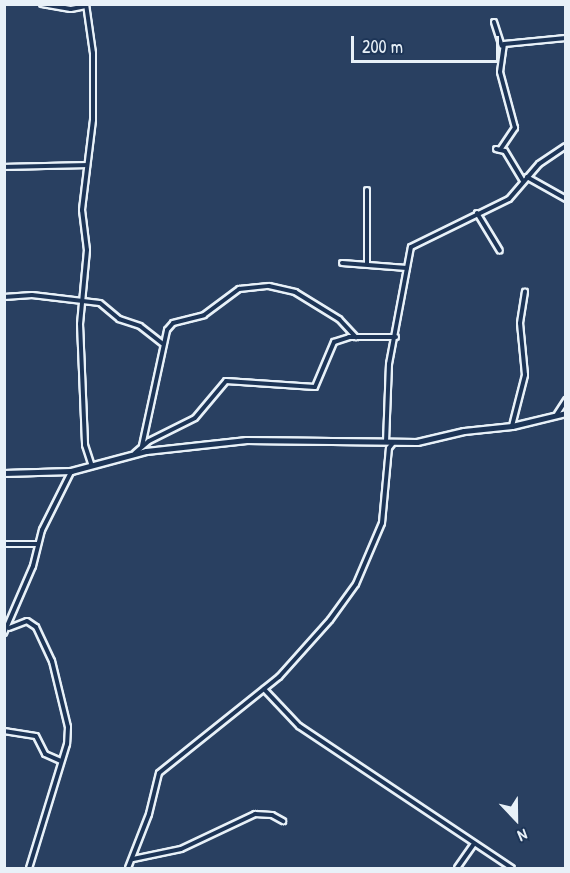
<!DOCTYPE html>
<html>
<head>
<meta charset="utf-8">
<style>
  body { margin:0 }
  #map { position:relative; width:570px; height:873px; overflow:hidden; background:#294061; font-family:"Patrick Hand",sans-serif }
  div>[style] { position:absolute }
  .roads { filter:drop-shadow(2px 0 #e8f1f8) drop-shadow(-2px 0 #e8f1f8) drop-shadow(0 2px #e8f1f8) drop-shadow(0 -2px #e8f1f8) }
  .minor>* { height:4px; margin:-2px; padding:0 2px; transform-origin:2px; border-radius:2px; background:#1d3557 }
  .tertiary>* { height:5px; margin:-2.5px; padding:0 2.5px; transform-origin:2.5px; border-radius:2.5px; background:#1d3557 }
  span { translate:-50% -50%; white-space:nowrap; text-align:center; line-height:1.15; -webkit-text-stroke:5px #1d3557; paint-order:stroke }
  .frame { position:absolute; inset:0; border:6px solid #e8f1f8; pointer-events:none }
  .north { position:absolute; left:486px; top:789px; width:60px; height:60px; -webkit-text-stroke:4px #1d3557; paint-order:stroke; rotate:158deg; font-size:16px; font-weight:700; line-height:24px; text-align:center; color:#e8f1f8 }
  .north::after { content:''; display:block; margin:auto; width:21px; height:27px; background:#e8f1f8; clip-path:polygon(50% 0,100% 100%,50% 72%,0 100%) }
  .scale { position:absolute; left:351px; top:36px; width:148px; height:27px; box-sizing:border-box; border:3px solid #e8f1f8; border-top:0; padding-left:8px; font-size:18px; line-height:21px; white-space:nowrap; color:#e8f1f8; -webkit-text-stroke:4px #1d3557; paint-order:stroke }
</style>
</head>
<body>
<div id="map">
  <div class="roads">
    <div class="minor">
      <div style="left:42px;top:4px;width:29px;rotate:10deg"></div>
      <div style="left:71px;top:9px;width:15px;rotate:-11deg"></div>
      <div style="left:86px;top:4px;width:49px;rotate:81.9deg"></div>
      <div style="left:93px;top:53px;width:67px;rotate:90deg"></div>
      <div style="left:93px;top:120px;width:91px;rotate:97deg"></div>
      <div style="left:82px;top:210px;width:40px;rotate:82.9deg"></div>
      <div style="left:87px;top:250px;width:74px;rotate:95.4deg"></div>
      <div style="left:80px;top:324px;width:121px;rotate:87.6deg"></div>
      <div style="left:85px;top:445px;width:22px;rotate:72deg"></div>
      <div style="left:494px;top:22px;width:25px;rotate:72deg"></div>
      <div style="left:496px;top:149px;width:9px;rotate:13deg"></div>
      <div style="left:505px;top:151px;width:35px;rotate:59deg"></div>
      <div style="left:500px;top:150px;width:27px;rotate:-56deg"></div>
      <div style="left:515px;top:128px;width:58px;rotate:-105deg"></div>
      <div style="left:500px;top:72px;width:28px;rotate:-82deg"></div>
      <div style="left:504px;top:44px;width:62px;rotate:-5.5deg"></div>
      <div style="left:4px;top:167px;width:83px;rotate:-1.4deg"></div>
      <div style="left:527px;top:177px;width:45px;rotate:29.4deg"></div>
      <div style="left:477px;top:213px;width:44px;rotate:58.8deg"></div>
      <div style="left:342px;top:263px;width:65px;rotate:4.4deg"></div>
      <div style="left:367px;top:264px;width:74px;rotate:-90deg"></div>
      <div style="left:4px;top:297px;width:28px;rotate:-4deg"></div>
      <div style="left:32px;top:295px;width:68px;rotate:6.7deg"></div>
      <div style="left:100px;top:303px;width:25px;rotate:40deg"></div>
      <div style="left:119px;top:319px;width:22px;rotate:18deg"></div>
      <div style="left:140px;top:326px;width:28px;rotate:38deg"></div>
      <div style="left:557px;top:414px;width:17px;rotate:-57deg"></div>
      <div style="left:512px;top:426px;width:53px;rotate:-75.7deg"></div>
      <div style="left:525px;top:375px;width:52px;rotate:-95.5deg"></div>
      <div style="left:520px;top:323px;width:32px;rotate:-81deg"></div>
      <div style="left:386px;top:442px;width:78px;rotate:-87.8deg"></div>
      <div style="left:389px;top:364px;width:119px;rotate:-79.4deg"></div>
      <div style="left:411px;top:247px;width:109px;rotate:-26.1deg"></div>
      <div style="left:509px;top:199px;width:46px;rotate:-49.4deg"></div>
      <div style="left:539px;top:164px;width:32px;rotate:-34deg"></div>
      <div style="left:142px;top:446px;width:119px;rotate:-77.8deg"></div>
      <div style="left:167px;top:330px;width:9px;rotate:-49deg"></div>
      <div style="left:173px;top:323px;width:32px;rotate:-14deg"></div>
      <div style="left:204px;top:315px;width:44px;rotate:-36.6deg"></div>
      <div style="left:239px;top:289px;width:30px;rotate:-6deg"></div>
      <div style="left:269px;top:286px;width:27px;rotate:13deg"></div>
      <div style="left:295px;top:292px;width:52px;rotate:31.5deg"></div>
      <div style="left:339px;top:319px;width:25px;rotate:47deg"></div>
      <div style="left:135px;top:453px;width:18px;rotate:-41deg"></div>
      <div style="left:149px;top:441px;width:51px;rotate:-26.6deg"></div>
      <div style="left:195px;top:418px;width:48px;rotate:-50deg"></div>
      <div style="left:226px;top:381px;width:89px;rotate:3.9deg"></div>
      <div style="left:315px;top:387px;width:49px;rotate:-67.1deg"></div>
      <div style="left:334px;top:342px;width:16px;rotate:-18deg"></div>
      <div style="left:349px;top:337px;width:47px"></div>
      <div style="left:4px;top:544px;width:34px"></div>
      <div style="left:9px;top:628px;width:19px;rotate:-21deg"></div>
      <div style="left:27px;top:621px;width:11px;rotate:34deg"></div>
      <div style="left:36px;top:627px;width:38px;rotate:65deg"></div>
      <div style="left:52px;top:661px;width:68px;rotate:76.4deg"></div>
      <div style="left:68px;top:727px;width:17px;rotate:93deg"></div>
      <div style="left:67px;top:744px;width:130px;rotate:107deg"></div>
      <div style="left:4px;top:633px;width:73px;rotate:-66.6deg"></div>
      <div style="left:33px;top:566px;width:37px;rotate:-76deg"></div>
      <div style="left:42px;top:530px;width:65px;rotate:-63.4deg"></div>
      <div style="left:264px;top:689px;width:51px;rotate:46.6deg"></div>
      <div style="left:299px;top:726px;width:256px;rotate:33.7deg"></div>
      <div style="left:4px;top:731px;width:32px;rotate:9deg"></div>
      <div style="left:36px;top:736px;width:20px;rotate:63deg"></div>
      <div style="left:45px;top:754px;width:17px;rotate:24deg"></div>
      <div style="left:133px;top:859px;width:49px;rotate:-11.8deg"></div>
      <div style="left:181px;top:849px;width:82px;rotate:-25.3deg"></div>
      <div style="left:255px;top:814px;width:17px;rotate:3deg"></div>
      <div style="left:272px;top:815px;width:13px;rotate:29deg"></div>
      <div style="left:128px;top:868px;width:58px;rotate:-68.7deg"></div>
      <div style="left:149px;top:814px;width:42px;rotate:-76.3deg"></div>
      <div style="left:159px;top:773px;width:154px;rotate:-38.7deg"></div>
      <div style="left:279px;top:677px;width:76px;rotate:-48.2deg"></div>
      <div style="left:330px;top:620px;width:44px;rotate:-54.2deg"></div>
      <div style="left:356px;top:584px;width:66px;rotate:-66.9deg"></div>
      <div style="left:382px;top:523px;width:75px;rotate:-84.7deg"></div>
      <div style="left:389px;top:448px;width:6px;rotate:-51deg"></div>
      <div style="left:457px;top:868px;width:29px;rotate:-55deg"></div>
    </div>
    <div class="tertiary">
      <div style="left:4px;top:473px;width:67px;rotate:-1.7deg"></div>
      <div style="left:71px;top:471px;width:78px;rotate:-14.9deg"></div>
      <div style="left:146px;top:451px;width:101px;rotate:-6.3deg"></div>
      <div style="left:246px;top:440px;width:171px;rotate:0.7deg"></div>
      <div style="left:417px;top:442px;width:48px;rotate:-13.2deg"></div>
      <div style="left:464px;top:431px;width:48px;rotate:-5.9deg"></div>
      <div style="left:512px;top:426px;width:56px;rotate:-13.5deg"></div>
    </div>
  </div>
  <div class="frame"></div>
  <div class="north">N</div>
  <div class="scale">200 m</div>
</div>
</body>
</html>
